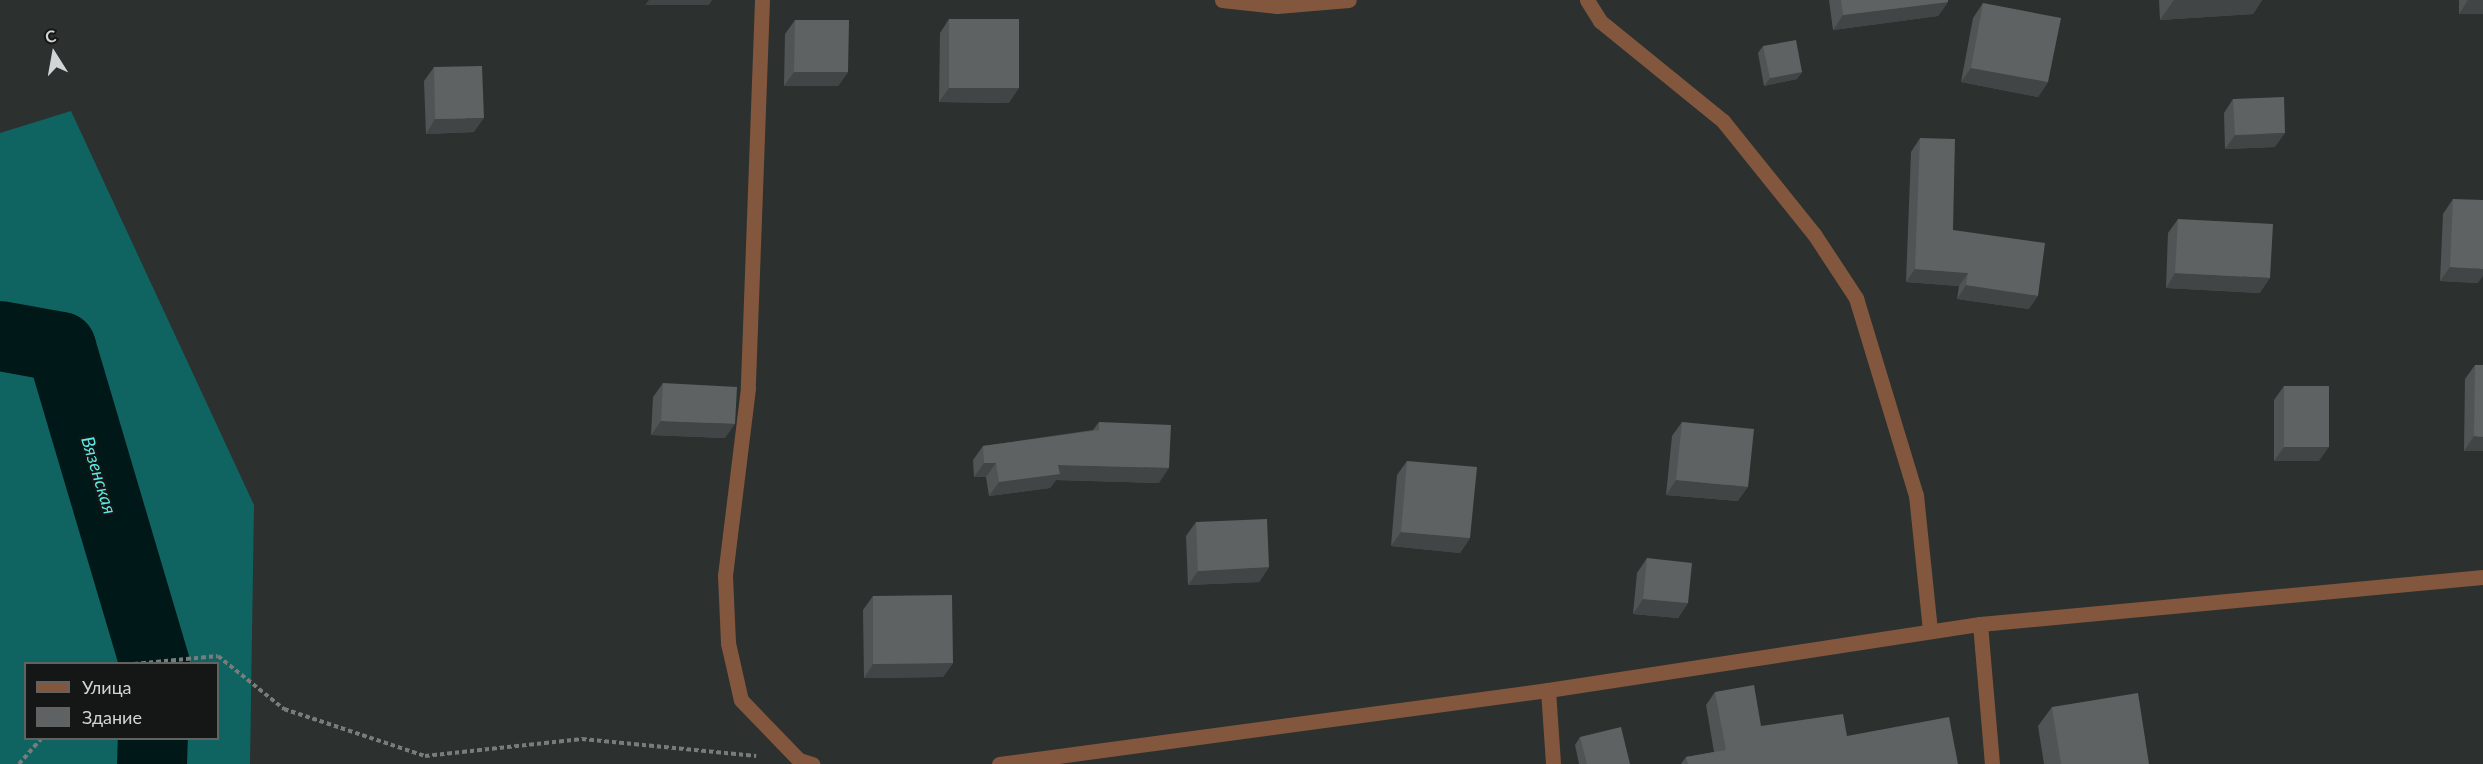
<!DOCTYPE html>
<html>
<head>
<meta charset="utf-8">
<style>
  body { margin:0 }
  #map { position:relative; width:2483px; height:764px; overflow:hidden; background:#2c302f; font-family:Lato,sans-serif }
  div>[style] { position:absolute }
  .forest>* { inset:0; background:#0f6461 }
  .river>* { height:70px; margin:-35px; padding:0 35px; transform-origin:35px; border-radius:35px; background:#001817 }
  .path>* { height:4px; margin-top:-2px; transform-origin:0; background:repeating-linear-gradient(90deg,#787c7b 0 4.5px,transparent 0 7.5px) }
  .lane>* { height:15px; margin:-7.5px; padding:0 7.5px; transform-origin:7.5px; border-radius:7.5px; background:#82573d }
  .street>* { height:15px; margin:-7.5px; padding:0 7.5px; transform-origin:7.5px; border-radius:7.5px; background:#82573d }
  .wall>* { inset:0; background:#515454 }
  .shaded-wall>* { inset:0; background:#424545 }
  .building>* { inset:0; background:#5e6262 }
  span { translate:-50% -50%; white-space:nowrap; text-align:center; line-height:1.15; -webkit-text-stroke:4.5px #151717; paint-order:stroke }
  .water-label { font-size:18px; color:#5dede5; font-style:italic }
  .legend { position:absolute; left:24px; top:662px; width:195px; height:78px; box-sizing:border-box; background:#151717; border:2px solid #616363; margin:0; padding:8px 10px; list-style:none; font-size:18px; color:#d2d5d5 }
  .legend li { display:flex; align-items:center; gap:12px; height:30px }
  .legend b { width:30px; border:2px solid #616363 }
  .north { position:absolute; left:24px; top:24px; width:60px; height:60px; -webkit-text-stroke:4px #151717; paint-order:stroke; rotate:349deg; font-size:16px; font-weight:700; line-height:24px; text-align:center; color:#d2d5d5 }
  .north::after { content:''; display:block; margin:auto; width:21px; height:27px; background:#d2d5d5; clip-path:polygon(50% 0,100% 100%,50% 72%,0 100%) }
</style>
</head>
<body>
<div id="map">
  <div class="forest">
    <div style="clip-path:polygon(evenodd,71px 111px,254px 505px,250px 764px,0 764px,0 133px,71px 111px,26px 664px,218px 664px,218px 738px,26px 738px,26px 664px)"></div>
  </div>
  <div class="river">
    <div style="left:0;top:336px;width:62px;rotate:10.2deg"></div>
    <div style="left:61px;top:347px;width:331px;rotate:73.5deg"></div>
    <div style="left:152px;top:764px;width:26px;rotate:-88deg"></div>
  </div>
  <div class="path">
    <div style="left:134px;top:664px;width:84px;rotate:-5.4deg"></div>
    <div style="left:218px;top:656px;width:85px;rotate:38.8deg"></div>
    <div style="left:284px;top:709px;width:149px;rotate:18.4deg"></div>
    <div style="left:425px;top:756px;width:158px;rotate:-6.2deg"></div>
    <div style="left:582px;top:739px;width:175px;rotate:5.6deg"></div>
    <div style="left:19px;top:764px;width:35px;rotate:-49deg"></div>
  </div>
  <div class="lane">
    <div style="left:1980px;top:624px;width:141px;rotate:85.1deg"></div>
  </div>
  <div class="street">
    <div style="left:762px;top:0;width:388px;rotate:92.1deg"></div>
    <div style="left:748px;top:388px;width:189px;rotate:97deg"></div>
    <div style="left:725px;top:576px;width:67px;rotate:87.4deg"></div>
    <div style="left:728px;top:643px;width:58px;rotate:77.2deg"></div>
    <div style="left:741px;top:700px;width:83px;rotate:46deg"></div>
    <div style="left:799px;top:760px;width:14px;rotate:17deg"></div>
    <div style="left:1222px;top:0;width:55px;rotate:6.2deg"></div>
    <div style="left:1277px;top:6px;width:72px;rotate:-4.8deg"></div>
    <div style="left:1587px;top:0;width:25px;rotate:58deg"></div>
    <div style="left:1600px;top:21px;width:159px;rotate:39.1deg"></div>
    <div style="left:1723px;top:121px;width:145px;rotate:51.2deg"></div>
    <div style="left:1814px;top:234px;width:77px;rotate:56.7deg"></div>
    <div style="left:1856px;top:298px;width:206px;rotate:73.1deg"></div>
    <div style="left:1916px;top:495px;width:136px;rotate:84.1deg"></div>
    <div style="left:1548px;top:690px;width:74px;rotate:86.1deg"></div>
    <div style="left:999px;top:764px;width:554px;rotate:-7.68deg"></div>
    <div style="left:1548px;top:690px;width:437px;rotate:-8.7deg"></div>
    <div style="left:1980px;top:624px;width:505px;rotate:-5.34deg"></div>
  </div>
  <div class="wall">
    <div style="clip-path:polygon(1829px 0,1948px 0,1948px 2px,1938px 16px,1833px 30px)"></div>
    <div style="clip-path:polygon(2159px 0,2262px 0,2253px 14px,2160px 20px)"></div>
    <div style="clip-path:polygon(2459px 0,2483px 0,2483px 14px,2459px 14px)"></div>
    <div style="clip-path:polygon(1983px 3px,2048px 82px,2038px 97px,1961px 82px,1973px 18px)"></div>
    <div style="clip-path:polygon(949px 19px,1009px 103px,939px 102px,940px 33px)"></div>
    <div style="clip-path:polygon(795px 20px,848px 72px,838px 86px,784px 86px,785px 34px)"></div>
    <div style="clip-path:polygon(1763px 46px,1802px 72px,1797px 79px,1764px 86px,1758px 53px)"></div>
    <div style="clip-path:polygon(434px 67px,474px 132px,426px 134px,424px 81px)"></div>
    <div style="clip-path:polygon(2233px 99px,2275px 147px,2225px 149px,2224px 113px)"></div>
    <div style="clip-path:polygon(1920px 138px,1953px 230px,2029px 309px,1957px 299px,1959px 286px,1906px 282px,1911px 152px)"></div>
    <div style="clip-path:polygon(2453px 199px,2478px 283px,2440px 281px,2443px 214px)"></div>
    <div style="clip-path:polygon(2178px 219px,2260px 293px,2166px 288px,2168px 233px)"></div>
    <div style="clip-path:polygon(2475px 365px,2483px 451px,2464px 451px,2465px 379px)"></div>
    <div style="clip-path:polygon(663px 383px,725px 438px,651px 435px,653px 397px)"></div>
    <div style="clip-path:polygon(2284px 386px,2319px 461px,2274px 461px,2274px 400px)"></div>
    <div style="clip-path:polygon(1099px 422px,1159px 483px,1056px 480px,1050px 488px,989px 496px,986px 477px,974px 477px,973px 460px,983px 446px,1093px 430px)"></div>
    <div style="clip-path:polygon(1682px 422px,1738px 501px,1666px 495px,1672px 436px)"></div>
    <div style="clip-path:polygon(1407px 461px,1470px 538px,1460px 553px,1391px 546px,1397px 475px)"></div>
    <div style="clip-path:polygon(1196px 522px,1269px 567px,1259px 582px,1188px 585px,1186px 536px)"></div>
    <div style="clip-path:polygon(1647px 558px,1688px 603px,1678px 618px,1633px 614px,1637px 573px)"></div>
    <div style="clip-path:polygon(873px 596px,953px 663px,943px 677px,864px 678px,863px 610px)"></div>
    <div style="clip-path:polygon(1715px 692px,1761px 726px,1847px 736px,1958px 764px,1681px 764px,1686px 757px,1714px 752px,1706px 705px)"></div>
    <div style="clip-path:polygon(2052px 707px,2149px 764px,2044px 764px,2038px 726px)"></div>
    <div style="clip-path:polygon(1580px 737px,1630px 764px,1579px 764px,1575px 745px)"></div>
  </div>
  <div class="shaded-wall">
    <div style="clip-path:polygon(649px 0,712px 0,709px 5px,645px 5px)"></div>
    <div style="clip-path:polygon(2174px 0,2262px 0,2253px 14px,2160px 20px)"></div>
    <div style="clip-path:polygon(2468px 0,2483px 0,2483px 14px,2459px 14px)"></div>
    <div style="clip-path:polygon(1948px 2px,1938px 16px,1833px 30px,1843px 15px)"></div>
    <div style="clip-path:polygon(1971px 68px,2048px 82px,2038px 97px,1961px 82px)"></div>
    <div style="clip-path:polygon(794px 72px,848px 72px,838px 86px,784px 86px)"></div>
    <div style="clip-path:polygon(1802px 72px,1797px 79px,1764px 86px,1770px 78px)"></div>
    <div style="clip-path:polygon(949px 88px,1019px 88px,1009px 103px,939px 102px)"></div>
    <div style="clip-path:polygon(484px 118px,474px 132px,426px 134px,435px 119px)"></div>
    <div style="clip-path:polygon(2285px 133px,2275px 147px,2225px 149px,2235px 135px)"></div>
    <div style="clip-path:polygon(2450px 267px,2483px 269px,2483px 276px,2478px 283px,2440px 281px)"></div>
    <div style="clip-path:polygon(1915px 269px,1968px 273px,1959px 286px,1906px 282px)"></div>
    <div style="clip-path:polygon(2175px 273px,2270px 278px,2260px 293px,2166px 288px)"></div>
    <div style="clip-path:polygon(1966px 285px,2038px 296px,2029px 309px,1957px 299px)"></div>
    <div style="clip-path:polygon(661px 421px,735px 424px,725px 438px,651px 435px)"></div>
    <div style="clip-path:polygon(2474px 436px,2483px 437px,2483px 451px,2464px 451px)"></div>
    <div style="clip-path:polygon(2284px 447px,2329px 447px,2319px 461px,2274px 461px)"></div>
    <div style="clip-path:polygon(984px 463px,996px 463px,986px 477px,974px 477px)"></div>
    <div style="clip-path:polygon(1058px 465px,1169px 468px,1159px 483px,1056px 480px,1050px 488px,989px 496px,999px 482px)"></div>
    <div style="clip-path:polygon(1676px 480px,1748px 487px,1738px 501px,1666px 495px)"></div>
    <div style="clip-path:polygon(1401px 532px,1470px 538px,1460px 553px,1391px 546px)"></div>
    <div style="clip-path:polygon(1269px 567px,1259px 582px,1188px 585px,1198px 571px)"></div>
    <div style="clip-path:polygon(1643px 599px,1688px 603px,1678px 618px,1633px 614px)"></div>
    <div style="clip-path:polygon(953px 663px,943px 677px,864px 678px,873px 664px)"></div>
  </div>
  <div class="building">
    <div style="clip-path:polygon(1841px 0,1948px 0,1948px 2px,1843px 15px)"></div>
    <div style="clip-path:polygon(1983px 3px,2061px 18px,2048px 82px,1971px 68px)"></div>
    <div style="clip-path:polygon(949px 19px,1019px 19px,1019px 88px,949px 88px)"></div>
    <div style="clip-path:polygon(795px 20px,849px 20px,848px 72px,794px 72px)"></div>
    <div style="clip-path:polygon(1796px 40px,1802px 72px,1770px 78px,1763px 46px)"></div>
    <div style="clip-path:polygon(482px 66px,484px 118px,435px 119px,434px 67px)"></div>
    <div style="clip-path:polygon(2284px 97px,2285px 133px,2235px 135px,2233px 99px)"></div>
    <div style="clip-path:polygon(1920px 138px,1955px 139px,1953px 230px,2045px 243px,2038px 296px,1966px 285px,1968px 273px,1915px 269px)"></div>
    <div style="clip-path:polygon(2453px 199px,2483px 200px,2483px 269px,2450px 267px)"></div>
    <div style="clip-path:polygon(2178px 219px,2273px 224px,2270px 278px,2175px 273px)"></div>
    <div style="clip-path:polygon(2475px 365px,2483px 365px,2483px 437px,2474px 436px)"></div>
    <div style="clip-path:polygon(663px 383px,737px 387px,735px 424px,661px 421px)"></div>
    <div style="clip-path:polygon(2284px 386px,2329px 386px,2329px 447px,2284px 447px)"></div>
    <div style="clip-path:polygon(1099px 422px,1171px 425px,1169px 468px,1058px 465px,1060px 474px,999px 482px,996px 463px,984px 463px,983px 446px,1099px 430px)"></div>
    <div style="clip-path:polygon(1682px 422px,1754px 429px,1748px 487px,1676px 480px)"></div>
    <div style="clip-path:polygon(1407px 461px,1477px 467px,1470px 538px,1401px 532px)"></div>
    <div style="clip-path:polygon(1267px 519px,1269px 567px,1198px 571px,1196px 522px)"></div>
    <div style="clip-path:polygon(1647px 558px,1692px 563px,1688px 603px,1643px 599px)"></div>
    <div style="clip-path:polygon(952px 595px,953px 663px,873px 664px,873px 596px)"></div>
    <div style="clip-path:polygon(1754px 685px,1761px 726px,1843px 714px,1847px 736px,1949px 717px,1958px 764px,1688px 764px,1686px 757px,1726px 750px,1715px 692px)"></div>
    <div style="clip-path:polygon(2138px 693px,2149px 764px,2061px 764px,2052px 707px)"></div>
    <div style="clip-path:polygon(1621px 727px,1630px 764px,1587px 764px,1580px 737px)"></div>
  </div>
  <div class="water-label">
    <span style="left:99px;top:475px;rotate:73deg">Вязенская</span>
  </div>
  <ul class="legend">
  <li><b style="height:8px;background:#82573d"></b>Улица</li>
  <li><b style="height:16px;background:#5e6262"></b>Здание</li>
  </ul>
  <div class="north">С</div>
</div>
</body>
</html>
